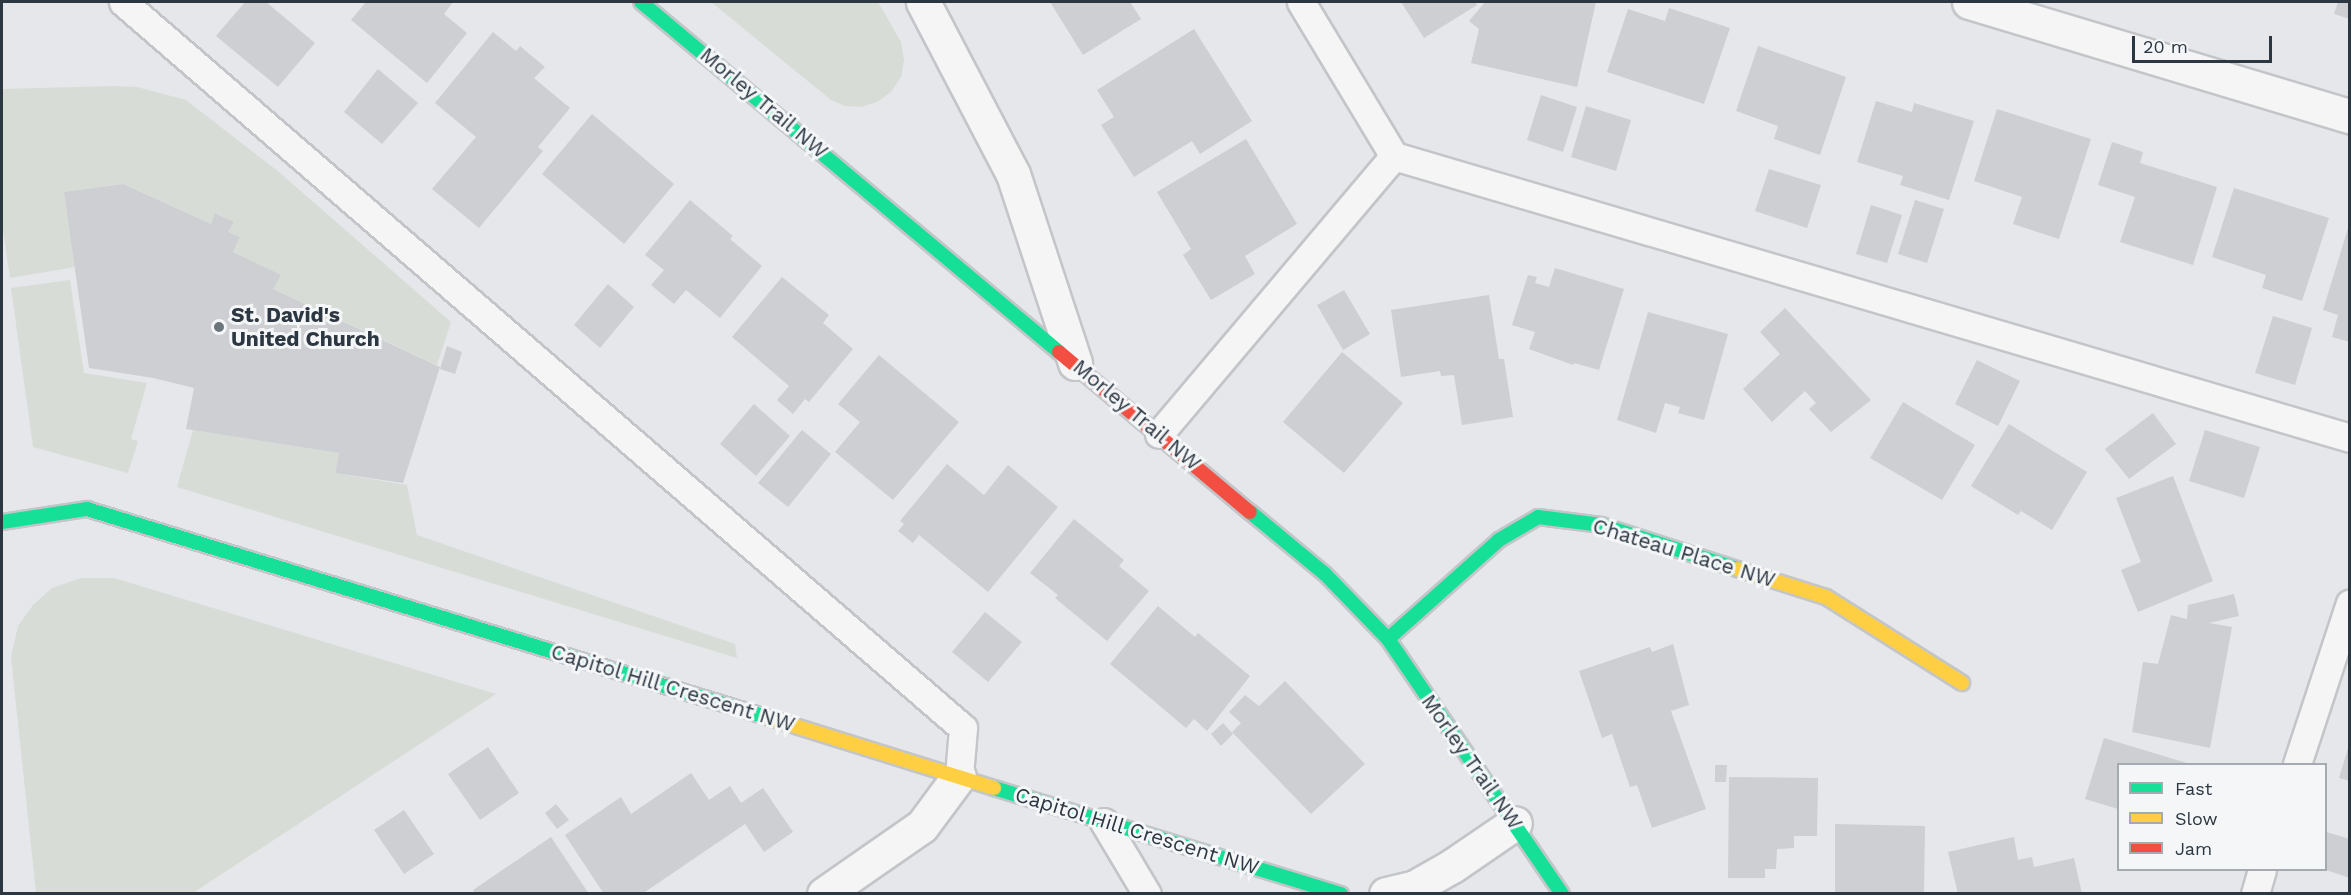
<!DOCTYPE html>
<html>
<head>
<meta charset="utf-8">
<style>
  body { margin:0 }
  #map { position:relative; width:2351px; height:895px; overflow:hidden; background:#e5e7ea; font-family:"Work Sans",sans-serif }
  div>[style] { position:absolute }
  .green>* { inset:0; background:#d7ddd6 }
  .building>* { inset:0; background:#cdcfd2 }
  .roads { filter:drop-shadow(2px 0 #c3c5c8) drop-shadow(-2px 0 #c3c5c8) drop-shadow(0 2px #c3c5c8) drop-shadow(0 -2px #c3c5c8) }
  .lane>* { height:27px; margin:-13.5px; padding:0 13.5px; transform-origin:13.5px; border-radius:13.5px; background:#f5f5f6 }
  .street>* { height:33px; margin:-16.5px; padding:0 16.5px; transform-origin:16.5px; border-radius:16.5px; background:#f5f5f6 }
  .fast>* { height:14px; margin:-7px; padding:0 7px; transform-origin:7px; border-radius:7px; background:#16e098 }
  .slow>* { height:14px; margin:-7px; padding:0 7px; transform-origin:7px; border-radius:7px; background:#ffcf43 }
  .jam>* { height:14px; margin:-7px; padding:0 7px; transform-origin:7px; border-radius:7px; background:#f24e42 }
  .dots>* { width:16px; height:16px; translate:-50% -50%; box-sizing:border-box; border:3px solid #f4f6f8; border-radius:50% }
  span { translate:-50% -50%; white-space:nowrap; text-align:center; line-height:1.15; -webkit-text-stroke:6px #f4f6f8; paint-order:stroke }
  .street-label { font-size:21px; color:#2c3742 }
  .poi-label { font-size:21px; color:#2c3742; font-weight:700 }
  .left { translate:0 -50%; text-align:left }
  .frame { position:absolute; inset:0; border:3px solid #2c3742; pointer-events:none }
  .legend { position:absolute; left:2117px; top:763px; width:210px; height:108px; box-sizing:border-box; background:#f4f6f8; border:2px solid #a4aaaf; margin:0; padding:8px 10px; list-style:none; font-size:18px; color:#2c3742 }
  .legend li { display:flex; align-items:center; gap:12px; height:30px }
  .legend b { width:30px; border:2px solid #a4aaaf }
  .scale { position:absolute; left:2132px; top:36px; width:140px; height:27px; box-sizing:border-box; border:3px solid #2c3742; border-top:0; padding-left:8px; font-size:18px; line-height:21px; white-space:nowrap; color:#2c3742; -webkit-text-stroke:4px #f4f6f8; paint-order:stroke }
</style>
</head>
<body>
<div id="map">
  <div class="green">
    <div style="clip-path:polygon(711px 2px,878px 2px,901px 42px,904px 60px,901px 77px,891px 92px,877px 102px,861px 107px,845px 106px,831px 100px)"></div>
    <div style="clip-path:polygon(114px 86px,137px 87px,186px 100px,279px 172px,451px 322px,437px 365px,273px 289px,280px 275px,233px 252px,240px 237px,228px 232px,233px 222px,216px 213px,211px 224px,123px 184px,64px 192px,75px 267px,10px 278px,2px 223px,2px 89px)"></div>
    <div style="clip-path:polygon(70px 280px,84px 373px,147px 383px,131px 439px,138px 441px,128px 473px,33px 447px,11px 288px)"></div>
    <div style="clip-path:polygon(193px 430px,339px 453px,335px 473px,407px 485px,417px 535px,735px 644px,737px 658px,177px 487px)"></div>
    <div style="clip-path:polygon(81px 578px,114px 578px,496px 694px,193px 893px,36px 893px,11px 657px,18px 626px,33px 605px,52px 588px)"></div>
  </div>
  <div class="building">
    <div style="clip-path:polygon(245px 2px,266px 2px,315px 43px,278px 87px,216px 36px)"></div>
    <div style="clip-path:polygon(366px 2px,453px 2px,444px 14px,467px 33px,427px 83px,351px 20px)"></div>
    <div style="clip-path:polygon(1050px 2px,1130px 2px,1141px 19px,1083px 55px)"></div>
    <div style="clip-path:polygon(1401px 2px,1475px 2px,1477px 5px,1424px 38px)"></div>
    <div style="clip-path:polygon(1485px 2px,1596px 2px,1577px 87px,1471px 63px,1479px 29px,1469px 21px)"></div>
    <div style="clip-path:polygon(2338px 2px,2350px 2px,2350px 19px,2334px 14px)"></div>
    <div style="clip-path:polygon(1669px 8px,1730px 28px,1704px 104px,1607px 72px,1628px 9px,1665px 21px)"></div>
    <div style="clip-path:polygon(1194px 29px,1252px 121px,1200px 154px,1192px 141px,1134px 177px,1101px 125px,1114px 117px,1097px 90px)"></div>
    <div style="clip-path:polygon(493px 32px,516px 51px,520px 46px,545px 67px,534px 78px,570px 108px,538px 147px,543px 151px,479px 228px,432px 189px,476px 137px,435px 103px)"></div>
    <div style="clip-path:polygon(1758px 46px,1846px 77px,1820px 155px,1774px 139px,1778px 126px,1736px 111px)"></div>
    <div style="clip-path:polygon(378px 69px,418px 103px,382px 144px,344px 112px)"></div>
    <div style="clip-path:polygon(1541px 95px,1577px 107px,1563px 152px,1527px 140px)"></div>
    <div style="clip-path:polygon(1876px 101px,1912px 112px,1914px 103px,1974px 121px,1949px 200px,1900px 185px,1903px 176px,1857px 162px)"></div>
    <div style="clip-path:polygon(1586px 106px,1631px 120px,1616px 171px,1571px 157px)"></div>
    <div style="clip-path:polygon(1997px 109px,2091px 139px,2059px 239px,2013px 224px,2022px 197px,1974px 181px)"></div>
    <div style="clip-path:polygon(592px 114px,674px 184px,624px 244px,542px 174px)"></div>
    <div style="clip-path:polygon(1246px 139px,1297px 224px,1245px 256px,1255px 274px,1211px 300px,1183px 255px,1191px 249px,1157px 192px)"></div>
    <div style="clip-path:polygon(2112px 142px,2143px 152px,2140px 163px,2217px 187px,2193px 265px,2120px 242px,2135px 197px,2098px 185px)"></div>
    <div style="clip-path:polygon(1769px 169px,1821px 185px,1807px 228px,1755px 211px)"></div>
    <div style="clip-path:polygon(123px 184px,211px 224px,215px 213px,234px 222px,228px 232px,240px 237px,233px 252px,281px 275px,273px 289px,440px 367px,403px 483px,335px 473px,339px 453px,186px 429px,194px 388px,153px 378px,89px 368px,64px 192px)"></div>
    <div style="clip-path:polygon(2234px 188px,2329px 218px,2302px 301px,2262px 288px,2266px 275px,2212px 257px)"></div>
    <div style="clip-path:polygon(690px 200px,733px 236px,730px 239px,762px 266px,720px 318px,686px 290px,674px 304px,651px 285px,664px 270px,645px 255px)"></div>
    <div style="clip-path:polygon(1915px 200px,1944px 209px,1927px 263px,1898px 254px)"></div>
    <div style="clip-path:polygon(1871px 205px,1902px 215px,1887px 263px,1856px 254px)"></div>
    <div style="clip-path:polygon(2349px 225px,2350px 225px,2350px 342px,2332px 337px,2338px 315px,2323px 310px)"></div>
    <div style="clip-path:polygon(1555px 268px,1624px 289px,1599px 370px,1574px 363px,1573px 365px,1529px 349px,1535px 332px,1512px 325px,1528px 275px,1537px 277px,1535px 283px,1549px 287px)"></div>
    <div style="clip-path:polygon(782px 277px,829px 315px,823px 323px,853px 349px,809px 402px,805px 399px,793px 414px,777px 400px,789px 386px,732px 337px)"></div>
    <div style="clip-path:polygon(608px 284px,634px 307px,600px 348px,574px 325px)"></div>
    <div style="clip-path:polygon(1344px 290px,1370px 334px,1343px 350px,1317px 305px)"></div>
    <div style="clip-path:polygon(1489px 295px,1499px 359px,1504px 359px,1513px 417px,1462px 425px,1454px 375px,1441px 376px,1440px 371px,1401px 377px,1391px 310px)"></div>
    <div style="clip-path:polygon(1785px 308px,1871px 400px,1831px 432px,1809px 409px,1816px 403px,1805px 391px,1772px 422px,1743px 389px,1780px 354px,1760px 332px)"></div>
    <div style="clip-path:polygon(1648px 312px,1728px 334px,1704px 420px,1678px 413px,1680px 407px,1665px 403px,1656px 433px,1617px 420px)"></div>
    <div style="clip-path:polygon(2273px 316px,2312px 328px,2295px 385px,2255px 373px)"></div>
    <div style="clip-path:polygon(447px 346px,462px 352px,455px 374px,440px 369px)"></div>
    <div style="clip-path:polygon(1342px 352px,1403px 403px,1344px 473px,1283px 422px)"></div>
    <div style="clip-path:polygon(879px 355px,959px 422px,893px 500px,835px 452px,860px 422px,838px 404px)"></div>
    <div style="clip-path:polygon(1977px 360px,2020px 381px,1998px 426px,1955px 404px)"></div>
    <div style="clip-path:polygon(1903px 402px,1975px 445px,1942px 500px,1870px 458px)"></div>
    <div style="clip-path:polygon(754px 404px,790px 436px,756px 476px,720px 444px)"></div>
    <div style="clip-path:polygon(2153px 413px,2176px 444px,2129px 479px,2105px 449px)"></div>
    <div style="clip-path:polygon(2009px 424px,2087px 472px,2052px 530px,2021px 511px,2018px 515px,1971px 486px)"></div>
    <div style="clip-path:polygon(802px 430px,831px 454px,788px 507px,758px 483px)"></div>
    <div style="clip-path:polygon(2205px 430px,2260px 447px,2244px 498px,2189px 481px)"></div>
    <div style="clip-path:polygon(947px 464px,984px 495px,1008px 465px,1058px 507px,988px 592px,919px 535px,913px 543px,898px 531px,904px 524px,900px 521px)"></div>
    <div style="clip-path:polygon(2173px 476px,2213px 581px,2138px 612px,2121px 570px,2141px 562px,2116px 498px)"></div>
    <div style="clip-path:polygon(1074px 519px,1124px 560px,1119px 566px,1149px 591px,1107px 641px,1055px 598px,1058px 595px,1030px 573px)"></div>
    <div style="clip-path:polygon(2234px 594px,2239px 616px,2209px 623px,2232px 627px,2210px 748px,2132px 732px,2143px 662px,2158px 664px,2171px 615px,2187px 619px,2188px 605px)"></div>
    <div style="clip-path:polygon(1158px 606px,1195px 637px,1198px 633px,1250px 676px,1207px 731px,1194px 719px,1186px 728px,1110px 664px)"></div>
    <div style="clip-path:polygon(985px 612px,1022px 642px,988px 682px,952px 652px)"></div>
    <div style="clip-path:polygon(1673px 644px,1689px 705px,1671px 711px,1706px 809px,1652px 828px,1637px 785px,1630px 787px,1612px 734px,1602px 738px,1579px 671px,1650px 647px,1652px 652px)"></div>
    <div style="clip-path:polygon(1285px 681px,1365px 764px,1311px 814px,1232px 732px,1241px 723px,1229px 712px,1245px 695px,1259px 706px)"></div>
    <div style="clip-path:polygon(1223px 723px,1233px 734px,1221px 746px,1211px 734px)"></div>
    <div style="clip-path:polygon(2104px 738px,2190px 764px,2118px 764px,2118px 809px,2085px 799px)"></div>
    <div style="clip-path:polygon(2349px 745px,2350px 745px,2350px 781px,2339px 778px)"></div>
    <div style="clip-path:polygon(488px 747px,519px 793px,480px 820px,448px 774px)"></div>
    <div style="clip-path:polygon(1715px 765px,1727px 765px,1726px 782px,1715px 782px)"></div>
    <div style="clip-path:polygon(691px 773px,709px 800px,730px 786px,741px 803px,763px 788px,793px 832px,764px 852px,745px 824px,642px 894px,604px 894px,565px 835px,621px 797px,631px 814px)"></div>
    <div style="clip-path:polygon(1729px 777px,1818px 778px,1817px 836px,1794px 836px,1794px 848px,1777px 849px,1776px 869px,1765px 869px,1765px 878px,1728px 878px)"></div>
    <div style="clip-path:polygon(556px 804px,569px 820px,557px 829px,545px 813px)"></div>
    <div style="clip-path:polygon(404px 810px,434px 854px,404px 874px,374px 830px)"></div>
    <div style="clip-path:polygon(1835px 824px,1925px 826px,1924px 894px,1835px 892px)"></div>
    <div style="clip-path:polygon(2326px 832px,2350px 839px,2350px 878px,2326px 870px)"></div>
    <div style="clip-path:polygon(551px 837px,589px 894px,475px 894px,473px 890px)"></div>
    <div style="clip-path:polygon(2014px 837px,2018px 860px,2032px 857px,2034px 867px,2074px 858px,2082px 894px,1958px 894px,1948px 852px)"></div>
  </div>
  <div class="roads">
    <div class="lane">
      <div style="left:123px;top:2px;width:1110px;rotate:40.84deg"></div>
      <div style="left:963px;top:728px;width:48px;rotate:94.8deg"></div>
      <div style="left:1301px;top:2px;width:180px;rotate:58.9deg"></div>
      <div style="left:1159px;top:434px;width:364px;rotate:-49.8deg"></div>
      <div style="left:1394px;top:156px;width:997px;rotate:16.43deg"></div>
      <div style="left:2297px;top:764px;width:169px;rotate:-71.8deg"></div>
      <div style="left:1104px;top:822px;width:84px;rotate:59.2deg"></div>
      <div style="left:2255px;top:894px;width:25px;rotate:-74deg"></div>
    </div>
    <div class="street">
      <div style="left:923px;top:2px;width:194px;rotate:62.4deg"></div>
      <div style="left:1013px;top:174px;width:199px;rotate:71.8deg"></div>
      <div style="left:1969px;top:2px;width:398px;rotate:16.7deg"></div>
      <div style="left:824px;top:894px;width:119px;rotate:-34.8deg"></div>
      <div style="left:922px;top:826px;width:62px;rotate:-53.5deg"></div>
      <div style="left:1386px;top:894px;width:28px;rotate:-13deg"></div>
      <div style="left:1413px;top:888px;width:45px;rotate:-29.4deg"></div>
      <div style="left:1452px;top:866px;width:76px;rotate:-34.3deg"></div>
    </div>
    <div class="fast">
      <div style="left:641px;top:2px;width:545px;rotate:39.94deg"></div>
      <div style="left:1250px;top:512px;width:97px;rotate:39.6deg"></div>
      <div style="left:1325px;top:574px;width:91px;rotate:45.9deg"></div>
      <div style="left:1388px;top:639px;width:309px;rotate:55.7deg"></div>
      <div style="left:2px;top:522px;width:86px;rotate:-8.7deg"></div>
      <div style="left:87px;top:509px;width:710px;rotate:17.03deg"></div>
      <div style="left:1388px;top:639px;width:149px;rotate:-41.7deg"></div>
      <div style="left:1499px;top:540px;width:45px;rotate:-30.5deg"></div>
      <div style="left:1538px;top:517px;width:64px;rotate:7.2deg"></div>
      <div style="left:1601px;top:525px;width:143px;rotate:17.9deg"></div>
      <div style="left:994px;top:788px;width:363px;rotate:17deg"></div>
    </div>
    <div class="slow">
      <div style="left:1737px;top:569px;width:93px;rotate:17.5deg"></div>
      <div style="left:1826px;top:597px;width:161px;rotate:32.3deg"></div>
      <div style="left:766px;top:717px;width:239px;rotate:17.3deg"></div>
    </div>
    <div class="jam">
      <div style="left:1059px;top:352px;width:249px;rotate:40deg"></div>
    </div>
  </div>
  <div class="dots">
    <div style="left:219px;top:327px;background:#6d757d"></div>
  </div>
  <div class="street-label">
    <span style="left:764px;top:103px;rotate:40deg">Morley Trail NW</span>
    <span style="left:1137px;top:415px;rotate:40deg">Morley Trail NW</span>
    <span style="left:1684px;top:553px;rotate:17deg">Chateau Place NW</span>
    <span style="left:673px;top:688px;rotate:17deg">Capitol Hill Crescent NW</span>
    <span style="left:1472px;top:762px;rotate:55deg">Morley Trail NW</span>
    <span style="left:1137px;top:831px;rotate:17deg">Capitol Hill Crescent NW</span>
  </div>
  <div class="poi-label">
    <span class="left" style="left:231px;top:327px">St. David's<br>United Church</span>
  </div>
  <div class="frame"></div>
  <ul class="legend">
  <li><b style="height:8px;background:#16e098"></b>Fast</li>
  <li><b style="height:8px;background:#ffcf43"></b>Slow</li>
  <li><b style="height:8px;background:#f24e42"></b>Jam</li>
  </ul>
  <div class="scale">20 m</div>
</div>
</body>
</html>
